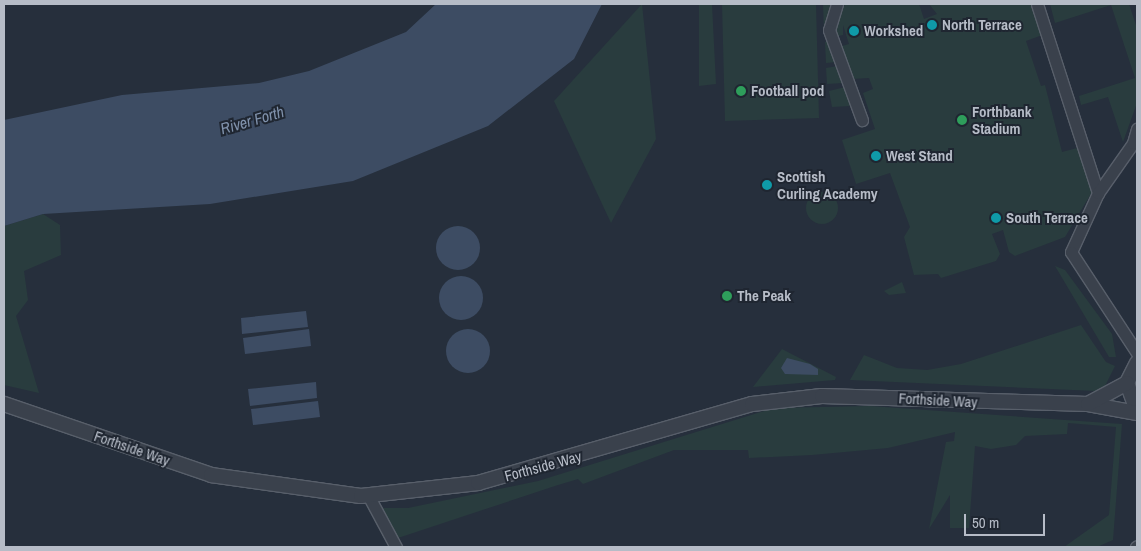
<!DOCTYPE html>
<html>
<head>
<meta charset="utf-8">
<style>
  body { margin:0 }
  #map { position:relative; width:1141px; height:551px; overflow:hidden; background:#262f3c; font-family:"Archivo Narrow",sans-serif }
  div>[style] { position:absolute }
  .green>* { inset:0; background:#293c3e }
  .round { border-radius:50% }
  .water>* { inset:0; background:#3d4c63 }
  .roads { filter:drop-shadow(1px 0 #585f6a) drop-shadow(-1px 0 #585f6a) drop-shadow(0 1px #585f6a) drop-shadow(0 -1px #585f6a) }
  .minor>* { height:11px; margin:-5.5px; padding:0 5.5px; transform-origin:5.5px; border-radius:5.5px; background:#3a414c }
  .tertiary>* { height:14px; margin:-7px; padding:0 7px; transform-origin:7px; border-radius:7px; background:#3a414c }
  .dots>* { width:14px; height:14px; translate:-50% -50%; box-sizing:border-box; border:2px solid #1f2631; border-radius:50% }
  span { translate:-50% -50%; white-space:nowrap; text-align:center; line-height:1.15; -webkit-text-stroke:4px #1f2631; paint-order:stroke }
  .poi-label { font-size:15px; color:#b6bcc7; font-weight:700 }
  .left { translate:0 -50%; text-align:left }
  .street-label { font-size:15px; color:#b6bcc7 }
  .water-label { font-size:16px; color:#8092ac; font-style:italic }
  .frame { position:absolute; inset:0; border:5px solid #b6bcc7; pointer-events:none }
  .scale { position:absolute; left:964px; top:514px; width:81px; height:22px; box-sizing:border-box; border:2px solid #b6bcc7; border-top:0; padding-left:6px; font-size:15px; line-height:18px; white-space:nowrap; color:#b6bcc7; -webkit-text-stroke:4px #1f2631; paint-order:stroke }
</style>
</head>
<body>
<div id="map">
  <div class="green">
    <div style="clip-path:polygon(642px 4px,656px 139px,611px 223px,554px 101px)"></div>
    <div style="clip-path:polygon(699px 4px,712px 4px,716px 84px,699px 86px)"></div>
    <div style="clip-path:polygon(722px 4px,816px 4px,819px 118px,725px 121px)"></div>
    <div style="clip-path:polygon(823px 4px,835px 4px,828px 34px,824px 34px)"></div>
    <div style="clip-path:polygon(845px 4px,919px 4px,924px 19px,937px 14px,929px 4px,1034px 4px,1045px 34px,1026px 41px,1041px 86px,1045px 85px,1062px 152px,1081px 147px,1092px 192px,1065px 237px,1015px 256px,1009px 252px,1003px 230px,992px 234px,1000px 254px,996px 261px,941px 278px,938px 274px,914px 275px,904px 237px,910px 227px,890px 173px,856px 184px,842px 140px,875px 129px,863px 93px,873px 89px,869px 78px,852px 79px,842px 46px,849px 44px,843px 25px,843px 35px,838px 36px,835px 30px)"></div>
    <div style="clip-path:polygon(1050px 4px,1129px 4px,1137px 28px,1137px 103px,1123px 142px,1108px 97px,1081px 105px,1079px 96px,1135px 78px,1111px 5px,1055px 23px)"></div>
    <div style="clip-path:polygon(830px 41px,837px 62px,826px 63px,825px 42px)"></div>
    <div style="clip-path:polygon(838px 66px,843px 83px,827px 84px,826px 68px)"></div>
    <div style="clip-path:polygon(845px 87px,850px 106px,832px 107px,829px 91px)"></div>
    <div class="round" style="left:806px;top:192px;width:32px;height:32px"></div>
    <div style="clip-path:polygon(43px 214px,60px 225px,61px 255px,24px 271px,28px 300px,16px 316px,39px 393px,4px 385px,4px 226px)"></div>
    <div style="clip-path:polygon(1055px 266px,1065px 270px,1112px 334px,1116px 357px,1109px 357px)"></div>
    <div style="clip-path:polygon(902px 282px,906px 293px,889px 295px,884px 291px)"></div>
    <div style="clip-path:polygon(1081px 325px,1106px 362px,1115px 366px,1105px 386px,1096px 391px,850px 380px,864px 355px,897px 368px,927px 370px,961px 364px)"></div>
    <div style="clip-path:polygon(782px 349px,836px 377px,835px 380px,753px 387px)"></div>
    <div style="clip-path:polygon(870px 406px,1122px 424px,1113px 540px,1097px 547px,1064px 547px,1109px 515px,1116px 427px,1068px 423px,1067px 434px,1025px 436px,1016px 445px,991px 449px,975px 446px,969px 528px,950px 528px,950px 495px,929px 529px,946px 442px,954px 441px,955px 432px,888px 448px,812px 455px,749px 458px,748px 450px,674px 450px,583px 484px,578px 479px,558px 485px,398px 538px,382px 508px,408px 508px,538px 481px,774px 408px)"></div>
  </div>
  <div class="water">
    <div style="clip-path:polygon(436px 4px,602px 4px,574px 59px,488px 126px,353px 181px,210px 204px,43px 214px,4px 226px,4px 120px,122px 95px,259px 83px,309px 71px,406px 32px)"></div>
    <div class="round" style="left:436px;top:226px;width:44px;height:44px"></div>
    <div class="round" style="left:439px;top:276px;width:44px;height:44px"></div>
    <div style="clip-path:polygon(306px 311px,308px 327px,242px 334px,241px 318px)"></div>
    <div class="round" style="left:446px;top:329px;width:44px;height:44px"></div>
    <div style="clip-path:polygon(309px 329px,311px 346px,245px 354px,243px 338px)"></div>
    <div style="clip-path:polygon(787px 358px,810px 364px,818px 369px,818px 375px,785px 374px,781px 368px)"></div>
    <div style="clip-path:polygon(316px 382px,317px 398px,250px 406px,248px 389px)"></div>
    <div style="clip-path:polygon(318px 401px,320px 417px,253px 425px,251px 409px)"></div>
  </div>
  <div class="roads">
    <div class="minor">
      <div style="left:837px;top:4px;width:27px;rotate:107deg"></div>
      <div style="left:829px;top:30px;width:96px;rotate:69.9deg"></div>
      <div style="left:1037px;top:4px;width:199px;rotate:72.1deg"></div>
      <div style="left:1098px;top:193px;width:65px;rotate:114.6deg"></div>
      <div style="left:1071px;top:252px;width:121px;rotate:56.8deg"></div>
      <div style="left:1098px;top:193px;width:61px;rotate:-55deg"></div>
      <div style="left:1133px;top:143px;width:15px;rotate:-74deg"></div>
      <div style="left:368px;top:495px;width:59px;rotate:61.7deg"></div>
      <div style="left:1136px;top:547px;width:1px;rotate:-45deg"></div>
    </div>
    <div class="tertiary">
      <div style="left:1137px;top:363px;width:22px;rotate:117deg"></div>
      <div style="left:1127px;top:383px;width:29px;rotate:70deg"></div>
      <div style="left:4px;top:404px;width:219px;rotate:18.9deg"></div>
      <div style="left:211px;top:475px;width:151px;rotate:8deg"></div>
      <div style="left:361px;top:496px;width:118px;rotate:-6.3deg"></div>
      <div style="left:478px;top:483px;width:285px;rotate:-16.1deg"></div>
      <div style="left:752px;top:404px;width:70px;rotate:-6.5deg"></div>
      <div style="left:822px;top:396px;width:266px;rotate:1.7deg"></div>
      <div style="left:1088px;top:404px;width:50px;rotate:10.4deg"></div>
      <div style="left:1088px;top:404px;width:44px;rotate:-28.3deg"></div>
    </div>
  </div>
  <div class="dots">
    <div style="left:932px;top:25px;background:#0f9aa8"></div>
    <div style="left:854px;top:31px;background:#0f9aa8"></div>
    <div style="left:741px;top:91px;background:#2e9e5b"></div>
    <div style="left:962px;top:120px;background:#2e9e5b"></div>
    <div style="left:876px;top:156px;background:#0f9aa8"></div>
    <div style="left:767px;top:185px;background:#0f9aa8"></div>
    <div style="left:996px;top:218px;background:#0f9aa8"></div>
    <div style="left:727px;top:296px;background:#2e9e5b"></div>
  </div>
  <div class="poi-label">
    <span class="left" style="left:942px;top:25px">North Terrace</span>
    <span class="left" style="left:864px;top:31px">Workshed</span>
    <span class="left" style="left:751px;top:91px">Football pod</span>
    <span class="left" style="left:972px;top:120px">Forthbank<br>Stadium</span>
    <span class="left" style="left:886px;top:156px">West Stand</span>
    <span class="left" style="left:777px;top:185px">Scottish<br>Curling Academy</span>
    <span class="left" style="left:1006px;top:218px">South Terrace</span>
    <span class="left" style="left:737px;top:296px">The Peak</span>
  </div>
  <div class="street-label">
    <span style="left:938px;top:400px;rotate:3deg">Forthside Way</span>
    <span style="left:132px;top:448px;rotate:19deg">Forthside Way</span>
    <span style="left:543px;top:466px;rotate:-15deg">Forthside Way</span>
  </div>
  <div class="water-label">
    <span style="left:252px;top:120px;rotate:-16deg">River Forth</span>
  </div>
  <div class="frame"></div>
  <div class="scale">50 m</div>
</div>
</body>
</html>
